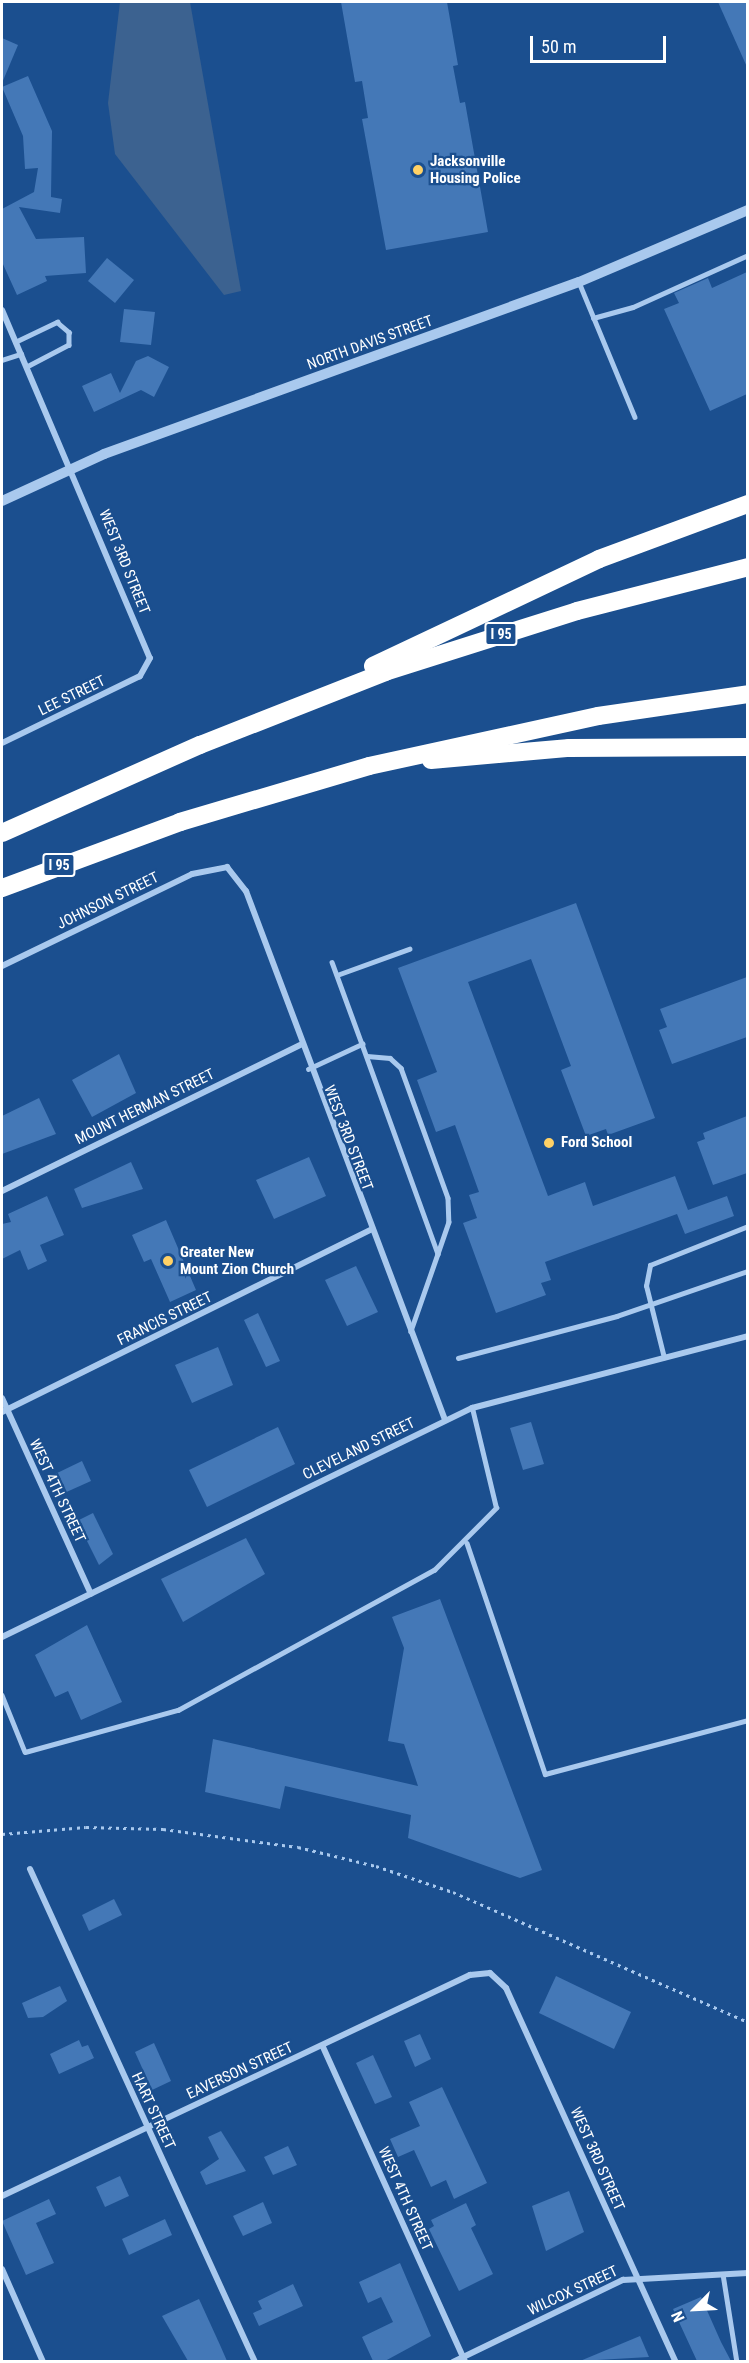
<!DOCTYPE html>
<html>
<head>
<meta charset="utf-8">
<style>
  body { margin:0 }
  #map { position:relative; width:749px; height:2363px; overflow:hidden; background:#1b4f8f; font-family:"Roboto Condensed",sans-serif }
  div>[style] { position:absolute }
  .water>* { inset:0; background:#3c6290 }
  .building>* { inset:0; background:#4478b7 }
  .path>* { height:3px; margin-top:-1.5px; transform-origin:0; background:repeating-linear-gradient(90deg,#a9c9ee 0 3px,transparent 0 7.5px) }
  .service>* { height:4.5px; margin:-2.25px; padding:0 2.25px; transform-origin:2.25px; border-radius:2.25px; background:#a9c9ee }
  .minor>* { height:6px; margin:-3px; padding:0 3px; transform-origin:3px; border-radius:3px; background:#a9c9ee }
  .tertiary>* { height:10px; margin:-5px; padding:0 5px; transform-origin:5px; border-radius:5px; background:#a9c9ee }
  .motorway>* { height:18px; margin:-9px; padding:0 9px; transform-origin:9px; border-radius:9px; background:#fff }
  .dots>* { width:16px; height:16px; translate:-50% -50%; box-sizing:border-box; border:3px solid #1b4f8f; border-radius:50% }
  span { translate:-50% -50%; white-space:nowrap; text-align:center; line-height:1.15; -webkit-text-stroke:4.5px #1b4f8f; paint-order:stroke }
  .shield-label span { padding:2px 4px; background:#1b4f8f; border:2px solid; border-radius:4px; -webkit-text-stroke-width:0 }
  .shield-label { font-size:14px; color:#fff; font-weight:700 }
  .poi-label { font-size:15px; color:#fff; font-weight:700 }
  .left { translate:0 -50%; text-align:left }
  .street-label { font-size:15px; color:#fff }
  .frame { position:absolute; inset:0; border:3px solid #fff; pointer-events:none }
  .north { position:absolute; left:665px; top:2279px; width:60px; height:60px; -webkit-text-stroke:4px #1b4f8f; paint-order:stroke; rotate:246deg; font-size:16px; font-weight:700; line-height:24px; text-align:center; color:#fff }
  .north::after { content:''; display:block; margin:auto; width:21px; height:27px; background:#fff; clip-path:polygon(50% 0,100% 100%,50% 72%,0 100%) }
  .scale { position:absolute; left:530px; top:36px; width:136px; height:27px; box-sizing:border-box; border:3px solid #fff; border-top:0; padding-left:8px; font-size:18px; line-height:21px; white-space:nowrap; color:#fff; -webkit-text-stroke:4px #1b4f8f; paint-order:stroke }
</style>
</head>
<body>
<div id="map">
  <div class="water">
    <div style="clip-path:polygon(120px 2px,190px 2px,241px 291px,224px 295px,115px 154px,108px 103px)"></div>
  </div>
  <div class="building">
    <div style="clip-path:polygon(341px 2px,447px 2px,458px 65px,453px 66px,460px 103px,465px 102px,488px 232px,386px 250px,362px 119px,368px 118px,362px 81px,355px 82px)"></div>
    <div style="clip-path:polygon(718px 2px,747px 2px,747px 67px)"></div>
    <div style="clip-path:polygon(2px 38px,18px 45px,2px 83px)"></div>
    <div style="clip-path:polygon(28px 76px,52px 131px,51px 197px,62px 199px,60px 213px,19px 207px,36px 239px,84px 237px,86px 273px,45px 276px,47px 281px,17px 295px,2px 262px,2px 209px,34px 192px,38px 168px,25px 169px,23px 136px,2px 87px)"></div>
    <div style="clip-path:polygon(107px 258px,134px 280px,115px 303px,88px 281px)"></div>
    <div style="clip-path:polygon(747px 272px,747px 394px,710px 411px,664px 309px,679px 303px,674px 293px,708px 278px,712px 288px)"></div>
    <div style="clip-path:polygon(124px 309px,155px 312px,151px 345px,120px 342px)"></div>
    <div style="clip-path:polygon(148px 356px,169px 367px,154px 397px,141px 390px,94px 412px,82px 386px,111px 373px,120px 393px,136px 361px)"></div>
    <div style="clip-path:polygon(576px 903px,655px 1118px,608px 1135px,606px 1129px,586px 1136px,561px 1070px,571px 1066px,531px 959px,468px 982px,548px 1196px,585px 1182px,593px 1206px,675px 1176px,688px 1210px,727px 1196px,734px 1216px,685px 1234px,677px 1214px,545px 1262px,551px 1280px,541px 1283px,546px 1295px,496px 1313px,463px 1223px,477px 1218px,469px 1195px,479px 1192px,455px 1125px,436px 1132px,417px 1080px,437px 1072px,398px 968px)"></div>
    <div style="clip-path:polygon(747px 977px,747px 1037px,672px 1064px,659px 1030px,667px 1027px,660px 1009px)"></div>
    <div style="clip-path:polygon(119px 1054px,136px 1093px,92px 1117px,72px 1080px)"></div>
    <div style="clip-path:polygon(39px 1098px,56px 1134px,2px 1154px,2px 1116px)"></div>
    <div style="clip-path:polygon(747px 1116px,747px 1173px,713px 1185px,697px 1142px,705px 1139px,703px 1133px)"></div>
    <div style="clip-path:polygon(309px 1157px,326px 1196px,274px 1219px,256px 1180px)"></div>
    <div style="clip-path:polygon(131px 1162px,143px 1189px,82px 1208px,74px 1189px)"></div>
    <div style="clip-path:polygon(47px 1196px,64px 1235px,40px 1245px,47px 1261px,28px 1270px,20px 1250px,2px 1259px,2px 1224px,11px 1222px,8px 1214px)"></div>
    <div style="clip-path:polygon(166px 1220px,196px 1290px,170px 1302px,151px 1259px,144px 1262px,132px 1235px)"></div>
    <div style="clip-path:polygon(356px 1266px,378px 1312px,347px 1326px,325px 1280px)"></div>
    <div style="clip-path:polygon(258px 1313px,280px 1361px,266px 1367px,244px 1320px)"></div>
    <div style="clip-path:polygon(218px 1347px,233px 1385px,192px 1403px,175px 1365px)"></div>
    <div style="clip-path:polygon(531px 1422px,544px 1464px,523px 1470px,510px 1428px)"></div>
    <div style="clip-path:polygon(278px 1427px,295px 1464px,207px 1507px,189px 1470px)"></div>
    <div style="clip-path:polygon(82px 1461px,91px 1481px,62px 1494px,53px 1475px)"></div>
    <div style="clip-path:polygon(93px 1513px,113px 1554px,99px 1565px,77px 1521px)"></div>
    <div style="clip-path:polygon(246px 1538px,265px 1574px,183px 1622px,161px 1579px)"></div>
    <div style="clip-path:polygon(440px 1599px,542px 1870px,520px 1878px,408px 1838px,411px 1815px,285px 1786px,280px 1809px,205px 1792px,213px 1739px,418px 1786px,404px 1744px,388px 1741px,404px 1648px,392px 1617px)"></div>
    <div style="clip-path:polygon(87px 1625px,122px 1702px,81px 1720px,68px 1691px,55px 1697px,35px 1655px)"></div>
    <div style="clip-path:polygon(114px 1899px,122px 1915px,89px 1931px,82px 1915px)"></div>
    <div style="clip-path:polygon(556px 1976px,631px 2012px,614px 2049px,539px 2013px)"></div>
    <div style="clip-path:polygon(60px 1986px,67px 2001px,43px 2017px,28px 2018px,22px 2003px)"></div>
    <div style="clip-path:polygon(420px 2034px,431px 2059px,415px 2067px,404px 2041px)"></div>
    <div style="clip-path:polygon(79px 2040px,82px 2047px,88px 2045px,94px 2058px,59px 2074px,50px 2054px)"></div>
    <div style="clip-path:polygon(154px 2043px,171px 2081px,152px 2090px,135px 2052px)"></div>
    <div style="clip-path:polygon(373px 2055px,392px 2097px,375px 2104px,356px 2063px)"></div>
    <div style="clip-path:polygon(442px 2087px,487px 2183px,454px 2199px,446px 2180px,431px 2187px,414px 2150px,398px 2157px,390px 2139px,420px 2126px,409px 2102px)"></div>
    <div style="clip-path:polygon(221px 2131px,246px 2171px,206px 2185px,200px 2172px,219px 2159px,208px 2137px)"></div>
    <div style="clip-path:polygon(288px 2146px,297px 2165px,273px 2175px,264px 2157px)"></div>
    <div style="clip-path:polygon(120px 2176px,129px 2196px,105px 2207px,96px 2187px)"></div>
    <div style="clip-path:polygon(569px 2191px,584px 2232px,546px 2251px,532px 2206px)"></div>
    <div style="clip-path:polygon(49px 2199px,56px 2214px,36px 2223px,54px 2263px,26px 2275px,2px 2221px)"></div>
    <div style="clip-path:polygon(263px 2202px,272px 2223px,243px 2236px,233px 2216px)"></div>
    <div style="clip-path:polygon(466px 2203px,476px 2225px,471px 2228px,493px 2274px,459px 2291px,429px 2229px,434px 2226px,431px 2220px)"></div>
    <div style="clip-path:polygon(165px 2219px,172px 2235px,129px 2255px,122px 2239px)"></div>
    <div style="clip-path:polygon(400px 2263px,431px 2336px,385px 2361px,373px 2361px,362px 2337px,393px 2322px,381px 2297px,368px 2303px,359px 2282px)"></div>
    <div style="clip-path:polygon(293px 2284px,303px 2306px,259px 2326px,253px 2313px,262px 2309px,258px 2301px)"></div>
    <div style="clip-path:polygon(701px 2297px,721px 2342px,731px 2361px,697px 2361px,673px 2309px)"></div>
    <div style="clip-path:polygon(199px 2299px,220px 2345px,227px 2361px,188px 2361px,162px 2316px)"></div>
    <div style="clip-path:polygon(640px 2336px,649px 2357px,580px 2361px)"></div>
  </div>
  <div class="path">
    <div style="left:2px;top:1834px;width:84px;rotate:-4.8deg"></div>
    <div style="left:86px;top:1827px;width:77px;rotate:1.5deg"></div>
    <div style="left:163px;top:1829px;width:136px;rotate:7.6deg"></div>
    <div style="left:298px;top:1847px;width:80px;rotate:13.7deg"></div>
    <div style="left:376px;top:1866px;width:81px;rotate:18.7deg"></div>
    <div style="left:453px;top:1892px;width:322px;rotate:23.8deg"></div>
  </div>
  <div class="service">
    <div style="left:579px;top:282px;width:146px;rotate:67.5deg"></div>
    <div style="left:593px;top:318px;width:41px;rotate:-15.4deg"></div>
    <div style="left:633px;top:307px;width:126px;rotate:-24.3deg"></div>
    <div style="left:15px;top:342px;width:47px;rotate:-25.5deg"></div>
    <div style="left:57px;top:322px;width:16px;rotate:40deg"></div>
    <div style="left:69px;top:332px;width:13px;rotate:90deg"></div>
    <div style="left:69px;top:345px;width:47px;rotate:152.4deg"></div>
    <div style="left:2px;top:360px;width:20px;rotate:-18deg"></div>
    <div style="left:332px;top:962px;width:87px;rotate:69.9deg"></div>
    <div style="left:337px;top:975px;width:77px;rotate:-19.9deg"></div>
    <div style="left:367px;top:1056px;width:23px;rotate:5deg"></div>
    <div style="left:390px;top:1058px;width:15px;rotate:42deg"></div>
    <div style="left:401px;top:1068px;width:138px;rotate:70.1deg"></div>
    <div style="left:448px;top:1198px;width:24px;rotate:88deg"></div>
    <div style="left:449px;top:1222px;width:34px;rotate:109deg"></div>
    <div style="left:308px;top:1069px;width:60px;rotate:-24.8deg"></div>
    <div style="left:362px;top:1044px;width:223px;rotate:70.1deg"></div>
    <div style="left:438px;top:1254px;width:82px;rotate:109.3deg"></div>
    <div style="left:458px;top:1358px;width:164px;rotate:-14.8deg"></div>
    <div style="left:617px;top:1316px;width:139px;rotate:-19deg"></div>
    <div style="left:664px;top:1358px;width:74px;rotate:-104deg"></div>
    <div style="left:646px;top:1286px;width:21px;rotate:-79deg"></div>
    <div style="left:650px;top:1265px;width:105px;rotate:-21.7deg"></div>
    <div style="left:467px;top:1543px;width:244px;rotate:71.3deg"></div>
    <div style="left:545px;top:1774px;width:210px;rotate:-14.9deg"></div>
    <div style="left:2px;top:1695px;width:61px;rotate:68deg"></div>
    <div style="left:25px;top:1752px;width:159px;rotate:-15.4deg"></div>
    <div style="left:178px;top:1710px;width:292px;rotate:-28.7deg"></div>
    <div style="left:434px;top:1570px;width:88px;rotate:-45deg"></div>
    <div style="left:496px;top:1508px;width:103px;rotate:-103.5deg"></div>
    <div style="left:723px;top:2274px;width:89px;rotate:81deg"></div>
  </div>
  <div class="minor">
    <div style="left:2px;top:310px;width:378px;rotate:67deg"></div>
    <div style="left:150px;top:658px;width:21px;rotate:119deg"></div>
    <div style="left:140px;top:676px;width:153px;rotate:154.1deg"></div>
    <div style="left:2px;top:966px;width:211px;rotate:-25.8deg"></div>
    <div style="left:192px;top:874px;width:36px;rotate:-11deg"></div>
    <div style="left:227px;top:867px;width:31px;rotate:52deg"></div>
    <div style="left:246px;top:891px;width:565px;rotate:69.38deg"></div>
    <div style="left:2px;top:1191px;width:332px;rotate:-26.1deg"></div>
    <div style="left:2px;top:1398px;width:215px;rotate:65.6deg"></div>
    <div style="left:2px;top:1412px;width:411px;rotate:-26.3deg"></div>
    <div style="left:2px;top:1637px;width:523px;rotate:-25.98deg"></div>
    <div style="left:472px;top:1408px;width:285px;rotate:-14.6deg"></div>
    <div style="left:30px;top:1869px;width:542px;rotate:65.47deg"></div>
    <div style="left:323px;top:2047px;width:346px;rotate:65.7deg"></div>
    <div style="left:2px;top:2196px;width:518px;rotate:-25.28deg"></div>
    <div style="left:470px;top:1975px;width:20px;rotate:-6deg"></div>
    <div style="left:490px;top:1973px;width:22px;rotate:43deg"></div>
    <div style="left:506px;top:1988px;width:411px;rotate:65.6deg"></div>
    <div style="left:2px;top:2269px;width:102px;rotate:66.2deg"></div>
    <div style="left:453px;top:2362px;width:189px;rotate:-25.8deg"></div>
    <div style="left:623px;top:2280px;width:125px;rotate:-3.2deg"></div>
  </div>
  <div class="tertiary">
    <div style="left:2px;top:501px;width:112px;rotate:-24.7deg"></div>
    <div style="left:104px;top:454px;width:505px;rotate:-19.91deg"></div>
    <div style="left:579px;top:282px;width:184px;rotate:-23.1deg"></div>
  </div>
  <div class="motorway">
    <div style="left:373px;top:666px;width:250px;rotate:-25.3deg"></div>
    <div style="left:599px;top:559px;width:159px;rotate:-20.3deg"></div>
    <div style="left:431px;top:760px;width:139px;rotate:-5deg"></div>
    <div style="left:569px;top:748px;width:179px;rotate:-0.3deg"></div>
    <div style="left:2px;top:833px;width:217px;rotate:-24deg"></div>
    <div style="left:200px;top:745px;width:199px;rotate:-21.5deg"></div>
    <div style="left:385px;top:672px;width:201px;rotate:-17.6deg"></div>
    <div style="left:577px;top:611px;width:177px;rotate:-14.4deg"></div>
    <div style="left:2px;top:888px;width:190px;rotate:-20.3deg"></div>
    <div style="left:180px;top:822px;width:197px;rotate:-16.5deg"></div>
    <div style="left:369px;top:766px;width:234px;rotate:-12.3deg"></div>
    <div style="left:598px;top:716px;width:152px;rotate:-8.3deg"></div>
  </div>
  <div class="dots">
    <div style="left:418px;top:170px;background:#ffd166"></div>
    <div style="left:549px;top:1143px;background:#ffd166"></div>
    <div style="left:168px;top:1261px;background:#ffd166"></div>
  </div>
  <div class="shield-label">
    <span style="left:501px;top:634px">I 95</span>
    <span style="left:59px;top:865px">I 95</span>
  </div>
  <div class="poi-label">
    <span class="left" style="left:430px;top:170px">Jacksonville<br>Housing Police</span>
    <span class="left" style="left:561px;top:1143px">Ford School</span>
    <span class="left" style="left:180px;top:1261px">Greater New<br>Mount Zion Church</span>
  </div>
  <div class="street-label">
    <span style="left:370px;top:343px;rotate:-20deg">NORTH DAVIS STREET</span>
    <span style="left:124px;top:562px;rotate:68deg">WEST 3RD STREET</span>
    <span style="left:72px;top:696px;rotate:-26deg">LEE STREET</span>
    <span style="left:108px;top:901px;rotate:-26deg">JOHNSON STREET</span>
    <span style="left:145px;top:1107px;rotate:-26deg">MOUNT HERMAN STREET</span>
    <span style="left:348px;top:1138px;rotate:69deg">WEST 3RD STREET</span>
    <span style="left:165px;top:1319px;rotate:-26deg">FRANCIS STREET</span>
    <span style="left:359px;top:1449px;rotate:-26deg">CLEVELAND STREET</span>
    <span style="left:57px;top:1491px;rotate:65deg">WEST 4TH STREET</span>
    <span style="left:240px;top:2071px;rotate:-25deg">EAVERSON STREET</span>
    <span style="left:153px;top:2111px;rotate:65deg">HART STREET</span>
    <span style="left:597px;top:2159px;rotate:66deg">WEST 3RD STREET</span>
    <span style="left:405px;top:2199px;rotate:66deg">WEST 4TH STREET</span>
    <span style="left:573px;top:2291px;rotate:-25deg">WILCOX STREET</span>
  </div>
  <div class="frame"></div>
  <div class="north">N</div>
  <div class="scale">50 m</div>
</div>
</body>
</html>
